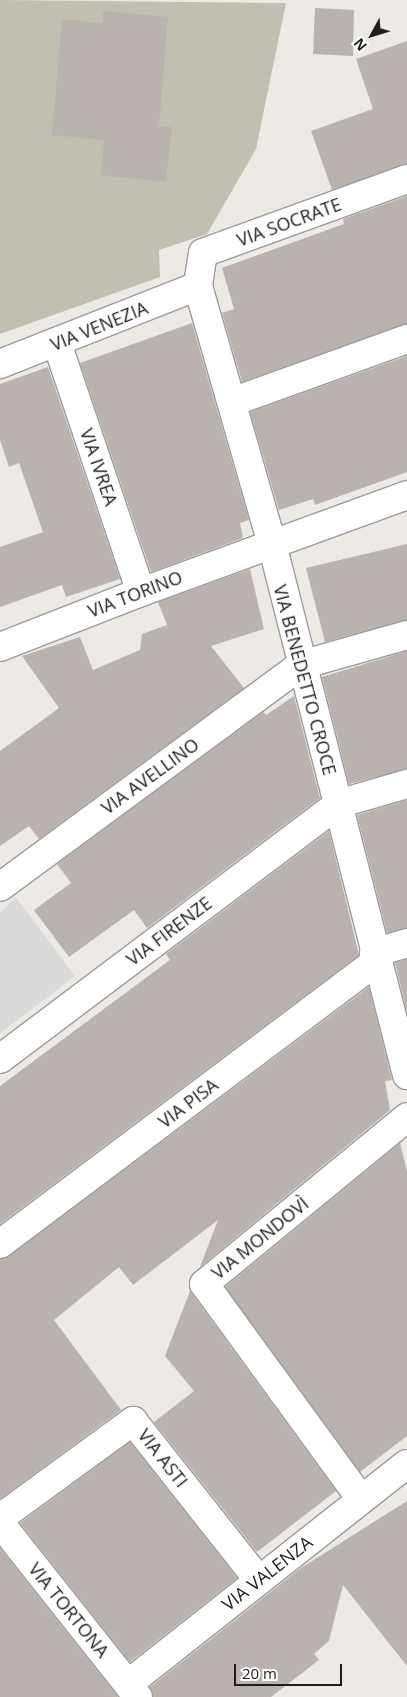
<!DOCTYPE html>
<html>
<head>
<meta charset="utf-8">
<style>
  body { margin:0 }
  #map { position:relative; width:407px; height:1697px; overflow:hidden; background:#ede9e5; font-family:"Open Sans",sans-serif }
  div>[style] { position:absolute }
  .construction>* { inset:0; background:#c1bfb1 }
  .parking>* { inset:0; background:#dadada }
  .building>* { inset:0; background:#bab2ae }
  .roads { filter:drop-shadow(1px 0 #9b9b9b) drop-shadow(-1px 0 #9b9b9b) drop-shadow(0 1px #9b9b9b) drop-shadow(0 -1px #9b9b9b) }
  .street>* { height:28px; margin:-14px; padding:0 14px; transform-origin:14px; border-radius:14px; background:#fff }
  span { translate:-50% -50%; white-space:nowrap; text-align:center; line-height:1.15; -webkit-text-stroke:4px #fff; paint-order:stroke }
  .street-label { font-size:18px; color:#1e1e1e }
  .north { position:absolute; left:347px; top:10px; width:50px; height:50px; -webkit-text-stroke:4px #fff; paint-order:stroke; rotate:231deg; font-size:14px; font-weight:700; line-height:20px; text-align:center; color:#1e1e1e }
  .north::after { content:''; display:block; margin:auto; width:18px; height:22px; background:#1e1e1e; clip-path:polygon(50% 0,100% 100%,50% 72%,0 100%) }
  .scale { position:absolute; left:234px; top:1664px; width:108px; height:22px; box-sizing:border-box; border:2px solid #1e1e1e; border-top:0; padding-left:6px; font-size:15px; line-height:18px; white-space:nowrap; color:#1e1e1e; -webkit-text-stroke:4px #fff; paint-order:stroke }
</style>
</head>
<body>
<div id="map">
  <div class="construction">
    <div style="clip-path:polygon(0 0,286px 3px,256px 149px,207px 234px,159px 250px,160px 277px,0 334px)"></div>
  </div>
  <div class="parking">
    <div style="clip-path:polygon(16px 897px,75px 976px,0 1033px,0 913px)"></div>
  </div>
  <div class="building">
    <div style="clip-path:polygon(315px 8px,354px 10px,353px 56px,313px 54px)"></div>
    <div style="clip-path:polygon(103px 11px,168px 17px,159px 126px,172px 127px,166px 182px,101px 175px,104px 140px,52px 135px,62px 19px,102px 23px)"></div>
    <div style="clip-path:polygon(407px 41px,407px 164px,332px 190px,311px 131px,373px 109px,356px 59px)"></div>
    <div style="clip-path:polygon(407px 196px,407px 324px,242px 382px,222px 313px,234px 309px,222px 268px,344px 224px,343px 219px)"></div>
    <div style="clip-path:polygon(192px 323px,249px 520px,240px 523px,243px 538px,151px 572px,80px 363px)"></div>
    <div style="clip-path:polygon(407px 356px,407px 472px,315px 505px,313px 499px,279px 510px,250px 412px)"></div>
    <div style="clip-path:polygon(48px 367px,120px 579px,66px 597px,62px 585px,0 607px,0 547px,43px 532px,19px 463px,9px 467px,0 440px,0 384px)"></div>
    <div style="clip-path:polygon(407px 544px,407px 620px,325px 642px,306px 568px)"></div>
    <div style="clip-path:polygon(250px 569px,264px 629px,211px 646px,244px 688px,39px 839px,29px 826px,0 846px,0 751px,59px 708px,22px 656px,80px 637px,93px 670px,140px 650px,142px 634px,167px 625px,158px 602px)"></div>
    <div style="clip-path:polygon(407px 651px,407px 769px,349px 784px,322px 677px)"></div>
    <div style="clip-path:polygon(294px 696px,320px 798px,147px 928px,134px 910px,69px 957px,34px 910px,71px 883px,57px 864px,263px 712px,266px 715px)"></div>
    <div style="clip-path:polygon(407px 800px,407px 928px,387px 933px,357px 815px)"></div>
    <div style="clip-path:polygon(329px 831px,359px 955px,0 1224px,0 1086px,170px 960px,166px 954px)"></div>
    <div style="clip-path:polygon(407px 959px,407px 1012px,395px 963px)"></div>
    <div style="clip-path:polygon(369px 987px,392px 1080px,385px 1081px,390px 1110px,200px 1267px,218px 1220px,133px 1285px,119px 1267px,54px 1320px,121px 1410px,0 1499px,0 1259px,9px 1256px)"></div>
    <div style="clip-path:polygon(400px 1143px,407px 1171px,407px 1436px,360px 1472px,225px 1287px)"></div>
    <div style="clip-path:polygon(190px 1291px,336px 1491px,257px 1552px,154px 1422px,194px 1391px,165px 1356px)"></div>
    <div style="clip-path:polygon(130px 1442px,237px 1578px,130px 1662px,20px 1523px)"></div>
    <div style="clip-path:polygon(407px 1501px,407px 1666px,343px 1585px,329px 1641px,314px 1654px,319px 1660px,271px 1697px,153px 1697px,150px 1687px,301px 1568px)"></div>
    <div style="clip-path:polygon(0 1548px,118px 1697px,0 1697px)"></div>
  </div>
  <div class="roads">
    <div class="street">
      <div style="left:407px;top:179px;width:217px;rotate:160.1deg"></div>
      <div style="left:203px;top:253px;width:33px;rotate:99deg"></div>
      <div style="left:198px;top:286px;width:268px;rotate:74deg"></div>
      <div style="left:272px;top:544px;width:548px;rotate:75.74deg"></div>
      <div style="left:57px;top:343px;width:263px;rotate:71.4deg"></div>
      <div style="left:0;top:364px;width:213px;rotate:-21.5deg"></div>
      <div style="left:232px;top:402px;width:186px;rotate:-19.8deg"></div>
      <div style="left:0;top:647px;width:151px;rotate:-21.3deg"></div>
      <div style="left:141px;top:592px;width:283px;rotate:-20deg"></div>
      <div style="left:0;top:887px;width:374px;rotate:-36.4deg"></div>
      <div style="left:301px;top:665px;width:110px;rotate:-15.8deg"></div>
      <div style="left:374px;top:953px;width:34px;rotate:-17deg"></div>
      <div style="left:0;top:1059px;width:423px;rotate:-37deg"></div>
      <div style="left:338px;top:804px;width:72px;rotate:-16.2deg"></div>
      <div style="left:0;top:1244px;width:470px;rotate:-36.9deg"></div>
      <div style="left:361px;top:1499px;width:266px;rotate:-126.1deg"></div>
      <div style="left:204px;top:1284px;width:263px;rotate:-39.4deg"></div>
      <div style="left:0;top:1518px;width:165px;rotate:-36.1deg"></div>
      <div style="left:133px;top:1421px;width:201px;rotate:51.7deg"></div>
      <div style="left:0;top:1523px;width:222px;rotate:51.6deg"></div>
      <div style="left:128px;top:1684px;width:355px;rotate:-38.3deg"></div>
    </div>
  </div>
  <div class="street-label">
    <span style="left:289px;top:222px;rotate:-20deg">VIA SOCRATE</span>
    <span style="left:99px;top:326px;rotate:-22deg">VIA VENEZIA</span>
    <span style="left:99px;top:467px;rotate:71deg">VIA IVREA</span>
    <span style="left:135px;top:594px;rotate:-21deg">VIA TORINO</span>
    <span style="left:305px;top:680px;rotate:75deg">VIA BENEDETTO CROCE</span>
    <span style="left:150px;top:776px;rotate:-36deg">VIA AVELLINO</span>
    <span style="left:169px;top:931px;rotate:-37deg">VIA FIRENZE</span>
    <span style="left:188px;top:1103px;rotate:-37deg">VIA PISA</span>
    <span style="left:260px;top:1238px;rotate:-39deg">VIA MONDOVÌ</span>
    <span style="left:163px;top:1458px;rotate:52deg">VIA ASTI</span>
    <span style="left:267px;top:1573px;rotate:-38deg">VIA VALENZA</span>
    <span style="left:69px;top:1610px;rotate:51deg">VIA TORTONA</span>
  </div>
  <div class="north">N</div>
  <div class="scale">20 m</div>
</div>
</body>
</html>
